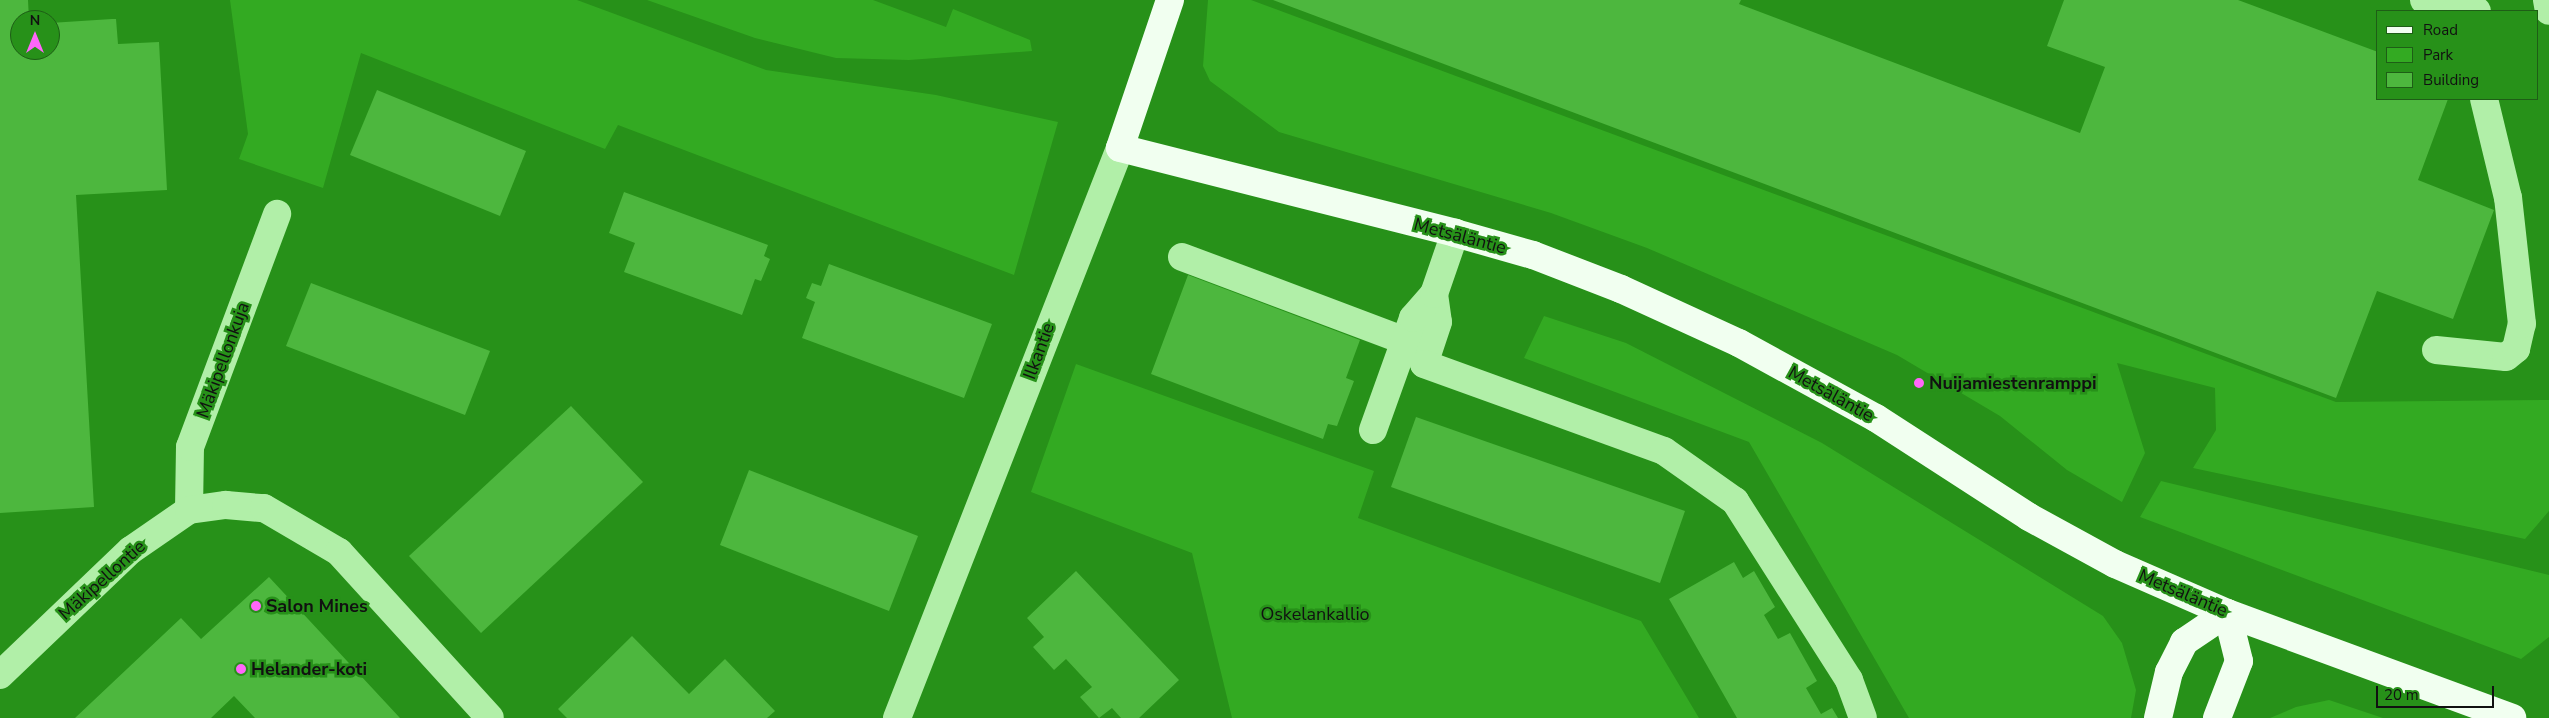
<!DOCTYPE html>
<html>
<head>
<meta charset="utf-8">
<style>
  body { margin:0 }
  #map { position:relative; width:2549px; height:718px; overflow:hidden; background:#279119; font-family:"Nunito Sans",sans-serif }
  div>[style] { position:absolute }
  .green>* { inset:0; background:#3a2 }
  .building>* { inset:0; background:#4db73e }
  .minor>* { height:28px; margin:-14px; padding:0 14px; transform-origin:14px; border-radius:14px; background:#b1efa8 }
  .major>* { height:28px; margin:-14px; padding:0 14px; transform-origin:14px; border-radius:14px; background:#f1fff0 }
  .dots>* { width:14px; height:14px; translate:-50% -50%; box-sizing:border-box; border:2px solid #279119; border-radius:50% }
  span { translate:-50% -50%; white-space:nowrap; text-align:center; line-height:1.15; -webkit-text-stroke:5px #279119; paint-order:stroke }
  .street-label { font-size:18px; color:#111 }
  .poi-label { font-size:18px; color:#111; font-weight:700 }
  .left { translate:0 -50%; text-align:left }
  .park-label { font-size:18px; color:#111 }
  .legend { position:absolute; left:2376px; top:10px; width:162px; height:90px; box-sizing:border-box; background:#279119; border:1px solid #1e5e16; margin:0; padding:6px 9px; list-style:none; font-size:15px; color:#111 }
  .legend li { display:flex; align-items:center; gap:10px; height:25px }
  .legend b { width:25px; border:1px solid #1e5e16 }
  .north { position:absolute; left:10px; top:10px; width:50px; height:50px; box-sizing:border-box; background:#279119; border:1px solid #1e5e16; border-radius:50%; rotate:0deg; font-size:14px; font-weight:700; line-height:20px; text-align:center; color:#111 }
  .north::after { content:''; display:block; margin:auto; width:18px; height:22px; background:#ff66fa; clip-path:polygon(50% 0,100% 100%,50% 72%,0 100%) }
  .scale { position:absolute; left:2376px; top:686px; width:118px; height:22px; box-sizing:border-box; border:2px solid #111; border-top:0; padding-left:6px; font-size:15px; line-height:18px; white-space:nowrap; color:#111; -webkit-text-stroke:4px #279119; paint-order:stroke }
</style>
</head>
<body>
<div id="map">
  <div class="green">
    <div style="clip-path:polygon(230px 0,577px 0,766px 70px,936px 95px,1058px 122px,1014px 275px,618px 125px,605px 149px,361px 53px,323px 188px,239px 159px,248px 134px)"></div>
    <div style="clip-path:polygon(647px 0,873px 0,946px 27px,953px 9px,1030px 40px,1032px 51px,909px 60px,836px 58px,755px 38px)"></div>
    <div style="clip-path:polygon(1208px 0,1251px 0,2336px 402px,2549px 400px,2549px 511px,2525px 539px,2193px 468px,2216px 430px,2215px 388px,2117px 363px,2145px 453px,2122px 502px,2067px 470px,2000px 416px,1897px 355px,1647px 248px,1551px 213px,1279px 132px,1210px 81px,1203px 66px)"></div>
    <div style="clip-path:polygon(1544px 316px,1626px 343px,1822px 443px,2103px 616px,2122px 643px,2136px 690px,2131px 718px,1909px 718px,1749px 442px,1524px 358px)"></div>
    <div style="clip-path:polygon(1076px 364px,1374px 471px,1358px 518px,1641px 621px,1699px 718px,1232px 718px,1192px 553px,1031px 492px)"></div>
    <div style="clip-path:polygon(2161px 481px,2549px 575px,2549px 637px,2521px 659px,2140px 517px)"></div>
    <div style="clip-path:polygon(2329px 700px,2383px 718px,2270px 718px,2296px 707px)"></div>
  </div>
  <div class="building">
    <div style="clip-path:polygon(0 0,28px 0,29px 20px,20px 20px,20px 50px,50px 50px,50px 23px,112px 19px,116px 19px,118px 44px,159px 42px,167px 190px,76px 195px,94px 507px,0 513px)"></div>
    <div style="clip-path:polygon(1273px 0,1741px 0,1739px 4px,2080px 133px,2105px 67px,2047px 46px,2064px 0,2238px 0,2378px 52px,2378px 99px,2448px 99px,2418px 180px,2494px 210px,2453px 319px,2377px 291px,2336px 398px)"></div>
    <div style="clip-path:polygon(377px 90px,526px 151px,500px 216px,350px 155px)"></div>
    <div style="clip-path:polygon(624px 192px,768px 245px,764px 256px,770px 259px,761px 281px,755px 279px,742px 315px,624px 272px,635px 243px,609px 233px)"></div>
    <div style="clip-path:polygon(829px 264px,992px 324px,964px 398px,802px 338px,815px 302px,806px 298px,812px 283px,821px 286px)"></div>
    <div style="clip-path:polygon(1188px 275px,1360px 340px,1346px 378px,1354px 381px,1337px 426px,1328px 424px,1323px 439px,1151px 374px)"></div>
    <div style="clip-path:polygon(311px 283px,490px 351px,465px 415px,286px 346px)"></div>
    <div style="clip-path:polygon(571px 406px,643px 482px,481px 633px,409px 556px)"></div>
    <div style="clip-path:polygon(1416px 417px,1685px 511px,1660px 583px,1391px 487px)"></div>
    <div style="clip-path:polygon(749px 470px,918px 536px,889px 611px,720px 545px)"></div>
    <div style="clip-path:polygon(1734px 562px,1743px 578px,1754px 571px,1775px 607px,1764px 615px,1778px 639px,1790px 633px,1817px 681px,1806px 688px,1821px 714px,1832px 708px,1838px 718px,1737px 718px,1669px 599px)"></div>
    <div style="clip-path:polygon(1076px 571px,1179px 680px,1139px 718px,1121px 718px,1112px 708px,1099px 718px,1080px 697px,1092px 687px,1066px 659px,1054px 670px,1033px 647px,1044px 637px,1027px 618px)"></div>
    <div style="clip-path:polygon(269px 577px,400px 718px,255px 718px,234px 696px,211px 718px,75px 718px,181px 618px,201px 639px)"></div>
    <div style="clip-path:polygon(632px 636px,689px 694px,725px 659px,775px 711px,767px 718px,567px 718px,558px 709px)"></div>
  </div>
  <div class="minor">
    <div style="left:2424px;top:0;width:54px;rotate:11.7deg"></div>
    <div style="left:2547px;top:0;width:11px;rotate:80deg"></div>
    <div style="left:1182px;top:257px;width:238px;rotate:20.6deg"></div>
    <div style="left:1434px;top:294px;width:28px;rotate:82deg"></div>
    <div style="left:1438px;top:322px;width:44px;rotate:108.4deg"></div>
    <div style="left:1424px;top:364px;width:255px;rotate:19.9deg"></div>
    <div style="left:1664px;top:451px;width:87px;rotate:35.2deg"></div>
    <div style="left:1735px;top:501px;width:212px;rotate:57.5deg"></div>
    <div style="left:1849px;top:680px;width:40px;rotate:69.8deg"></div>
    <div style="left:2436px;top:350px;width:70px;rotate:5.7deg"></div>
    <div style="left:2506px;top:357px;width:13px;rotate:-39deg"></div>
    <div style="left:2516px;top:349px;width:26px;rotate:-77deg"></div>
    <div style="left:2522px;top:324px;width:127px;rotate:-96.3deg"></div>
    <div style="left:2508px;top:198px;width:102px;rotate:-103.6deg"></div>
    <div style="left:1373px;top:430px;width:119px;rotate:-70.3deg"></div>
    <div style="left:1413px;top:318px;width:32px;rotate:-49deg"></div>
    <div style="left:1434px;top:294px;width:65px;rotate:-71deg"></div>
    <div style="left:189px;top:510px;width:63px;rotate:-89.1deg"></div>
    <div style="left:190px;top:447px;width:249px;rotate:-69.5deg"></div>
    <div style="left:0;top:675px;width:181px;rotate:-43.7deg"></div>
    <div style="left:131px;top:550px;width:70px;rotate:-34.6deg"></div>
    <div style="left:189px;top:510px;width:37px;rotate:-8deg"></div>
    <div style="left:226px;top:505px;width:38px;rotate:5deg"></div>
    <div style="left:264px;top:508px;width:87px;rotate:30.4deg"></div>
    <div style="left:339px;top:552px;width:224px;rotate:47.7deg"></div>
    <div style="left:897px;top:718px;width:612px;rotate:-68.63deg"></div>
  </div>
  <div class="major">
    <div style="left:1170px;top:0;width:156px;rotate:108.7deg"></div>
    <div style="left:1120px;top:148px;width:346px;rotate:14.2deg"></div>
    <div style="left:1455px;top:233px;width:81px;rotate:15.8deg"></div>
    <div style="left:1533px;top:255px;width:94px;rotate:21.1deg"></div>
    <div style="left:1621px;top:289px;width:130px;rotate:24.6deg"></div>
    <div style="left:1739px;top:343px;width:156px;rotate:28.7deg"></div>
    <div style="left:1876px;top:418px;width:182px;rotate:32.9deg"></div>
    <div style="left:2029px;top:517px;width:98px;rotate:28.7deg"></div>
    <div style="left:2115px;top:564px;width:122px;rotate:23.6deg"></div>
    <div style="left:2227px;top:613px;width:304px;rotate:20.2deg"></div>
    <div style="left:2158px;top:718px;width:47px;rotate:-76.6deg"></div>
    <div style="left:2169px;top:672px;width:34px;rotate:-63deg"></div>
    <div style="left:2184px;top:642px;width:52px;rotate:-34deg"></div>
    <div style="left:2217px;top:718px;width:61px;rotate:-68.9deg"></div>
    <div style="left:2239px;top:661px;width:49px;rotate:-104deg"></div>
  </div>
  <div class="dots">
    <div style="left:1919px;top:383px;background:#ff66fa"></div>
    <div style="left:256px;top:606px;background:#ff66fa"></div>
    <div style="left:241px;top:669px;background:#ff66fa"></div>
  </div>
  <div class="street-label">
    <span style="left:1460px;top:236px;rotate:15deg">Metsäläntie</span>
    <span style="left:1039px;top:351px;rotate:-70deg">Ilkantie</span>
    <span style="left:223px;top:360px;rotate:-70deg">Mäkipellonkuja</span>
    <span style="left:1831px;top:394px;rotate:29deg">Metsäläntie</span>
    <span style="left:102px;top:580px;rotate:-42deg">Mäkipellontie</span>
    <span style="left:2183px;top:593px;rotate:23deg">Metsäläntie</span>
  </div>
  <div class="poi-label">
    <span class="left" style="left:1929px;top:383px">Nuijamiestenramppi</span>
    <span class="left" style="left:266px;top:606px">Salon Mines</span>
    <span class="left" style="left:251px;top:669px">Helander-koti</span>
  </div>
  <div class="park-label">
    <span style="left:1315px;top:614px">Oskelankallio</span>
  </div>
  <ul class="legend">
  <li><b style="height:6px;background:#f1fff0"></b>Road</li>
  <li><b style="height:14px;background:#3a2"></b>Park</li>
  <li><b style="height:14px;background:#4db73e"></b>Building</li>
  </ul>
  <div class="north">N</div>
  <div class="scale">20 m</div>
</div>
</body>
</html>
